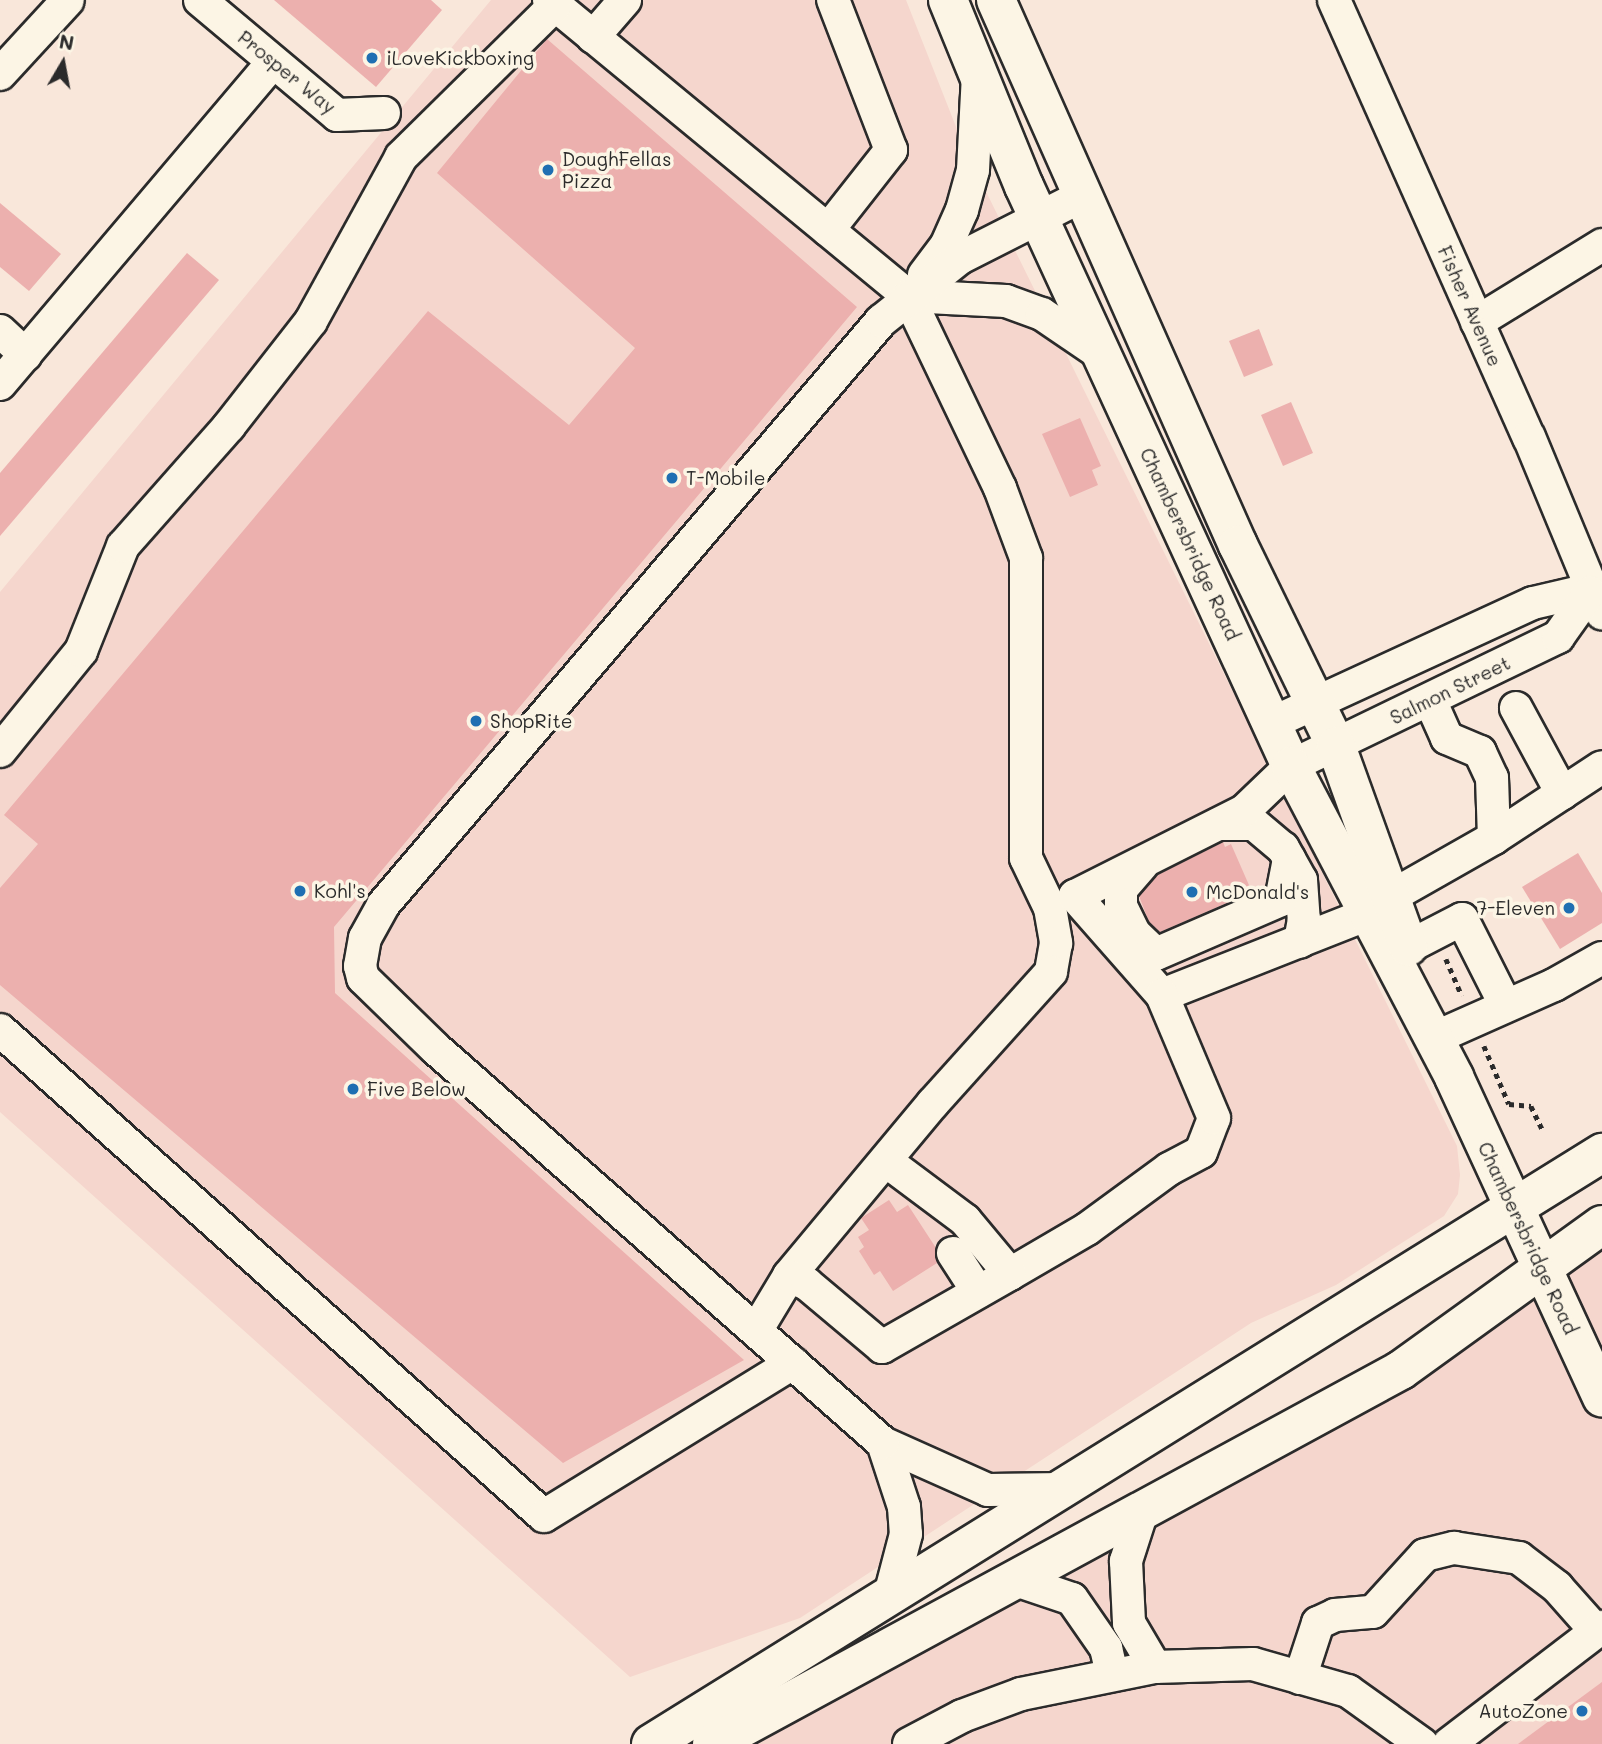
<!DOCTYPE html>
<html>
<head>
<meta charset="utf-8">
<style>
  body { margin:0 }
  #map { position:relative; width:1602px; height:1744px; overflow:hidden; background:#f9e7da; font-family:Mali,sans-serif }
  div>[style] { position:absolute }
  .built>* { inset:0; background:#f5d6cd }
  .building>* { inset:0; background:#ecb0ae }
  .path>* { height:4.5px; margin-top:-2.25px; transform-origin:0; background:repeating-linear-gradient(90deg,#2b2b2b 0 5px,transparent 0 10px) }
  .roads { filter:drop-shadow(2px 0 #2b2b2b) drop-shadow(-2px 0 #2b2b2b) drop-shadow(0 2px #2b2b2b) drop-shadow(0 -2px #2b2b2b) }
  .minor>* { height:32px; margin:-16px; padding:0 16px; transform-origin:16px; border-radius:16px; background:#fcf5e5 }
  .major>* { height:38px; margin:-19px; padding:0 19px; transform-origin:19px; border-radius:19px; background:#fcf5e5 }
  .highway>* { height:38px; margin:-19px; padding:0 19px; transform-origin:19px; border-radius:19px; background:#fcf5e5 }
  .dots>* { width:19px; height:19px; translate:-50% -50%; box-sizing:border-box; border:4px solid #fcf5e5; border-radius:50% }
  span { translate:-50% -50%; white-space:nowrap; text-align:center; line-height:1.15; -webkit-text-stroke:7px #fcf5e5; paint-order:stroke }
  .poi-label { font-size:19px; color:#2b2b2b }
  .left { translate:0 -50%; text-align:left }
  .right { translate:-100% -50%; text-align:right }
  .street-label { font-size:19px; color:#2b2b2b }
  .north { position:absolute; left:28px; top:28px; width:70px; height:70px; -webkit-text-stroke:5px #fcf5e5; paint-order:stroke; rotate:10deg; font-size:19px; font-weight:700; line-height:28px; text-align:center; color:#2b2b2b }
  .north::after { content:''; display:block; margin:auto; width:24px; height:32px; background:#2b2b2b; clip-path:polygon(50% 0,100% 100%,50% 72%,0 100%) }
</style>
</head>
<body>
<div id="map">
  <div class="built">
    <div style="clip-path:polygon(491px 0,906px 0,964px 147px,1457px 1146px,1460px 1175px,1458px 1194px,1444px 1216px,1336px 1285px,1251px 1323px,800px 1618px,630px 1677px,0 1112px,0 592px)"></div>
    <div style="clip-path:polygon(1602px 1230px,1602px 1744px,712px 1744px,911px 1636px)"></div>
  </div>
  <div class="building">
    <div style="clip-path:polygon(274px 0,431px 0,442px 10px,376px 87px)"></div>
    <div style="clip-path:polygon(547px 39px,857px 307px,334px 927px,335px 993px,744px 1360px,563px 1463px,0 985px,0 888px,38px 844px,4px 815px,428px 311px,569px 425px,635px 348px,437px 173px)"></div>
    <div style="clip-path:polygon(0 203px,61px 254px,29px 291px,0 267px)"></div>
    <div style="clip-path:polygon(187px 253px,219px 280px,0 536px,0 473px)"></div>
    <div style="clip-path:polygon(1259px 329px,1273px 365px,1244px 377px,1229px 341px)"></div>
    <div style="clip-path:polygon(1291px 402px,1313px 453px,1283px 466px,1261px 415px)"></div>
    <div style="clip-path:polygon(1080px 418px,1101px 466px,1092px 470px,1098px 485px,1070px 497px,1042px 434px)"></div>
    <div style="clip-path:polygon(1223px 842px,1225px 847px,1231px 844px,1252px 892px,1160px 932px,1149px 922px,1139px 896px,1157px 875px)"></div>
    <div style="clip-path:polygon(1578px 853px,1602px 893px,1602px 923px,1560px 949px,1522px 887px)"></div>
    <div style="clip-path:polygon(889px 1200px,897px 1212px,908px 1205px,936px 1248px,937px 1263px,893px 1291px,880px 1271px,874px 1275px,859px 1251px,864px 1247px,858px 1237px,869px 1230px,861px 1218px)"></div>
    <div style="clip-path:polygon(1602px 1682px,1602px 1744px,1518px 1744px)"></div>
  </div>
  <div class="path">
    <div style="left:1446px;top:959px;width:40px;rotate:66.6deg"></div>
    <div style="left:1484px;top:1046px;width:63px;rotate:66.7deg"></div>
    <div style="left:1509px;top:1104px;width:22px;rotate:5deg"></div>
    <div style="left:1531px;top:1106px;width:25px;rotate:64deg"></div>
  </div>
  <div class="roads">
    <div class="minor">
      <div style="left:200px;top:0;width:179px;rotate:40deg"></div>
      <div style="left:337px;top:115px;width:47px;rotate:-2.4deg"></div>
      <div style="left:549px;top:0;width:465px;rotate:39.5deg"></div>
      <div style="left:908px;top:296px;width:213px;rotate:64.4deg"></div>
      <div style="left:1000px;top:488px;width:75px;rotate:69.6deg"></div>
      <div style="left:1026px;top:558px;width:300px;rotate:90deg"></div>
      <div style="left:1026px;top:858px;width:55px;rotate:64.4deg"></div>
      <div style="left:1050px;top:908px;width:36px;rotate:80deg"></div>
      <div style="left:1056px;top:943px;width:29px;rotate:100deg"></div>
      <div style="left:1051px;top:972px;width:176px;rotate:132deg"></div>
      <div style="left:933px;top:1103px;width:225px;rotate:129.8deg"></div>
      <div style="left:789px;top:1276px;width:64px;rotate:121deg"></div>
      <div style="left:1334px;top:0;width:479px;rotate:66deg"></div>
      <div style="left:1529px;top:437px;width:191px;rotate:67.5deg"></div>
      <div style="left:593px;top:37px;width:49px;rotate:-49.1deg"></div>
      <div style="left:0;top:74px;width:100px;rotate:-47.4deg"></div>
      <div style="left:828px;top:230px;width:102px;rotate:-51.8deg"></div>
      <div style="left:891px;top:150px;width:161px;rotate:-111.1deg"></div>
      <div style="left:924px;top:275px;width:36px;rotate:-53deg"></div>
      <div style="left:946px;top:246px;width:39px;rotate:-66deg"></div>
      <div style="left:962px;top:210px;width:41px;rotate:-74.6deg"></div>
      <div style="left:973px;top:170px;width:96px;rotate:-87deg"></div>
      <div style="left:908px;top:296px;width:98px;rotate:2.9deg"></div>
      <div style="left:1006px;top:301px;width:38px;rotate:20deg"></div>
      <div style="left:1042px;top:314px;width:73px;rotate:34.3deg"></div>
      <div style="left:1477px;top:322px;width:147px;rotate:-31.6deg"></div>
      <div style="left:0;top:331px;width:35px;rotate:43deg"></div>
      <div style="left:0;top:384px;width:421px;rotate:-49.7deg"></div>
      <div style="left:1516px;top:708px;width:97px;rotate:61.6deg"></div>
      <div style="left:1272px;top:723px;width:287px;rotate:-24.7deg"></div>
      <div style="left:1533px;top:603px;width:67px;rotate:-13deg"></div>
      <div style="left:0;top:751px;width:129px;rotate:-51deg"></div>
      <div style="left:81px;top:651px;width:113px;rotate:-68.2deg"></div>
      <div style="left:123px;top:546px;width:160px;rotate:-48.5deg"></div>
      <div style="left:229px;top:426px;width:133px;rotate:-52deg"></div>
      <div style="left:311px;top:321px;width:187px;rotate:-61.2deg"></div>
      <div style="left:401px;top:157px;width:216px;rotate:-44.6deg"></div>
      <div style="left:1219px;top:824px;width:35px"></div>
      <div style="left:1254px;top:824px;width:38px;rotate:40deg"></div>
      <div style="left:1283px;top:848px;width:37px;rotate:61deg"></div>
      <div style="left:1301px;top:880px;width:39px;rotate:86deg"></div>
      <div style="left:1304px;top:919px;width:23px;rotate:100deg"></div>
      <div style="left:1494px;top:838px;width:129px;rotate:-33.3deg"></div>
      <div style="left:1142px;top:865px;width:32px;rotate:131deg"></div>
      <div style="left:1121px;top:889px;width:17px;rotate:90deg"></div>
      <div style="left:1121px;top:906px;width:30px;rotate:64deg"></div>
      <div style="left:1134px;top:933px;width:30px;rotate:44deg"></div>
      <div style="left:1156px;top:954px;width:136px;rotate:-23.4deg"></div>
      <div style="left:1281px;top:900px;width:42px;rotate:-79deg"></div>
      <div style="left:1390px;top:897px;width:120px;rotate:-29.6deg"></div>
      <div style="left:1494px;top:838px;width:60px;rotate:-91.9deg"></div>
      <div style="left:1492px;top:778px;width:29px;rotate:-115deg"></div>
      <div style="left:1480px;top:752px;width:36px;rotate:-157deg"></div>
      <div style="left:1447px;top:738px;width:42px;rotate:-114.1deg"></div>
      <div style="left:1368px;top:914px;width:221px;rotate:158.5deg"></div>
      <div style="left:1162px;top:995px;width:132px;rotate:-131.3deg"></div>
      <div style="left:1075px;top:896px;width:189px;rotate:-26.7deg"></div>
      <div style="left:1244px;top:811px;width:65px;rotate:-43.8deg"></div>
      <div style="left:1291px;top:766px;width:297px;rotate:-25.8deg"></div>
      <div style="left:1558px;top:637px;width:55px;rotate:-54.6deg"></div>
      <div style="left:1408px;top:947px;width:61px;rotate:-27.4deg"></div>
      <div style="left:1462px;top:919px;width:95px;rotate:63.2deg"></div>
      <div style="left:0;top:1030px;width:729px;rotate:41.78deg"></div>
      <div style="left:544px;top:1516px;width:292px;rotate:-31.6deg"></div>
      <div style="left:1439px;top:1036px;width:126px;rotate:-23.9deg"></div>
      <div style="left:1554px;top:985px;width:55px;rotate:-29.4deg"></div>
      <div style="left:953px;top:1253px;width:46px;rotate:57.3deg"></div>
      <div style="left:1010px;top:1274px;width:89px;rotate:-30.3deg"></div>
      <div style="left:1087px;top:1229px;width:102px;rotate:-36.2deg"></div>
      <div style="left:1169px;top:1169px;width:36px;rotate:-28deg"></div>
      <div style="left:1201px;top:1152px;width:36px;rotate:-69deg"></div>
      <div style="left:1214px;top:1118px;width:134px;rotate:-112.9deg"></div>
      <div style="left:789px;top:1276px;width:20px;rotate:24deg"></div>
      <div style="left:807px;top:1284px;width:98px;rotate:40deg"></div>
      <div style="left:882px;top:1347px;width:147px;rotate:-29.7deg"></div>
      <div style="left:1010px;top:1274px;width:70px;rotate:-129.8deg"></div>
      <div style="left:965px;top:1220px;width:99px;rotate:-143.2deg"></div>
      <div style="left:883px;top:1443px;width:67px;rotate:71.8deg"></div>
      <div style="left:904px;top:1507px;width:27px;rotate:86deg"></div>
      <div style="left:906px;top:1534px;width:63px;rotate:104.7deg"></div>
      <div style="left:1064px;top:1489px;width:76px;rotate:179.2deg"></div>
      <div style="left:988px;top:1490px;width:115px;rotate:-155.9deg"></div>
      <div style="left:883px;top:1443px;width:597px;rotate:-138.6deg"></div>
      <div style="left:435px;top:1048px;width:100px;rotate:-135.8deg"></div>
      <div style="left:363px;top:978px;width:12px;rotate:-104deg"></div>
      <div style="left:360px;top:966px;width:28px;rotate:-80deg"></div>
      <div style="left:365px;top:938px;width:38px;rotate:-61deg"></div>
      <div style="left:383px;top:905px;width:768px;rotate:-49.54deg"></div>
      <div style="left:881px;top:321px;width:101px;rotate:-38.6deg"></div>
      <div style="left:960px;top:258px;width:137px;rotate:-26.9deg"></div>
      <div style="left:1143px;top:1508px;width:56px;rotate:107.8deg"></div>
      <div style="left:1126px;top:1561px;width:62px;rotate:87.2deg"></div>
      <div style="left:1129px;top:1623px;width:51px;rotate:59.4deg"></div>
      <div style="left:1013px;top:1579px;width:62px;rotate:18.7deg"></div>
      <div style="left:1072px;top:1599px;width:60px;rotate:55.2deg"></div>
      <div style="left:1106px;top:1648px;width:26px;rotate:77deg"></div>
      <div style="left:1300px;top:1678px;width:58px;rotate:-71.9deg"></div>
      <div style="left:1318px;top:1623px;width:19px;rotate:-25deg"></div>
      <div style="left:1335px;top:1615px;width:38px;rotate:-5deg"></div>
      <div style="left:1373px;top:1612px;width:77px;rotate:-47.6deg"></div>
      <div style="left:1425px;top:1555px;width:30px;rotate:-14deg"></div>
      <div style="left:1454px;top:1548px;width:66px;rotate:8.7deg"></div>
      <div style="left:1519px;top:1558px;width:48px;rotate:37.3deg"></div>
      <div style="left:1557px;top:1587px;width:59px;rotate:48.4deg"></div>
      <div style="left:909px;top:1744px;width:60px;rotate:-27.8deg"></div>
      <div style="left:962px;top:1716px;width:63px;rotate:-20.4deg"></div>
      <div style="left:1021px;top:1694px;width:137px;rotate:-11.4deg"></div>
      <div style="left:1155px;top:1667px;width:98px;rotate:-1.8deg"></div>
      <div style="left:1253px;top:1664px;width:99px;rotate:15.9deg"></div>
      <div style="left:1348px;top:1691px;width:91px;rotate:35.6deg"></div>
      <div style="left:1449px;top:1744px;width:193px;rotate:-37.4deg"></div>
    </div>
    <div class="major">
      <div style="left:948px;top:0;width:201px;rotate:67.8deg"></div>
      <div style="left:1024px;top:186px;width:639px;rotate:65.28deg"></div>
      <div style="left:1291px;top:766px;width:351px;rotate:62.3deg"></div>
      <div style="left:1454px;top:1077px;width:353px;rotate:65.2deg"></div>
      <div style="left:996px;top:0;width:596px;rotate:66.06deg"></div>
      <div style="left:1238px;top:545px;width:224px;rotate:64deg"></div>
      <div style="left:1336px;top:746px;width:213px;rotate:70.2deg"></div>
    </div>
    <div class="highway">
      <div style="left:651px;top:1744px;width:1120px;rotate:-31.86deg"></div>
      <div style="left:712px;top:1744px;width:784px;rotate:-28.49deg"></div>
      <div style="left:1401px;top:1370px;width:248px;rotate:-35.8deg"></div>
    </div>
  </div>
  <div class="dots">
    <div style="left:372px;top:58px;background:#1f6fb2"></div>
    <div style="left:548px;top:170px;background:#1f6fb2"></div>
    <div style="left:672px;top:478px;background:#1f6fb2"></div>
    <div style="left:476px;top:721px;background:#1f6fb2"></div>
    <div style="left:300px;top:891px;background:#1f6fb2"></div>
    <div style="left:1192px;top:892px;background:#1f6fb2"></div>
    <div style="left:1569px;top:908px;background:#1f6fb2"></div>
    <div style="left:353px;top:1089px;background:#1f6fb2"></div>
    <div style="left:1582px;top:1711px;background:#1f6fb2"></div>
  </div>
  <div class="poi-label">
    <span class="left" style="left:386px;top:58px">iLoveKickboxing</span>
    <span class="left" style="left:562px;top:170px">DoughFellas<br>Pizza</span>
    <span class="left" style="left:686px;top:478px">T-Mobile</span>
    <span class="left" style="left:490px;top:721px">ShopRite</span>
    <span class="left" style="left:314px;top:891px">Kohl's</span>
    <span class="left" style="left:1206px;top:892px">McDonald's</span>
    <span class="right" style="left:1555px;top:908px">7-Eleven</span>
    <span class="left" style="left:367px;top:1089px">Five Below</span>
    <span class="right" style="left:1568px;top:1711px">AutoZone</span>
  </div>
  <div class="street-label">
    <span style="left:287px;top:72px;rotate:39deg">Prosper Way</span>
    <span style="left:1470px;top:306px;rotate:66deg">Fisher Avenue</span>
    <span style="left:1190px;top:544px;rotate:65deg">Chambersbridge Road</span>
    <span style="left:1450px;top:690px;rotate:-26deg">Salmon Street</span>
    <span style="left:1528px;top:1238px;rotate:65deg">Chambersbridge Road</span>
  </div>
  <div class="north">N</div>
</div>
</body>
</html>
